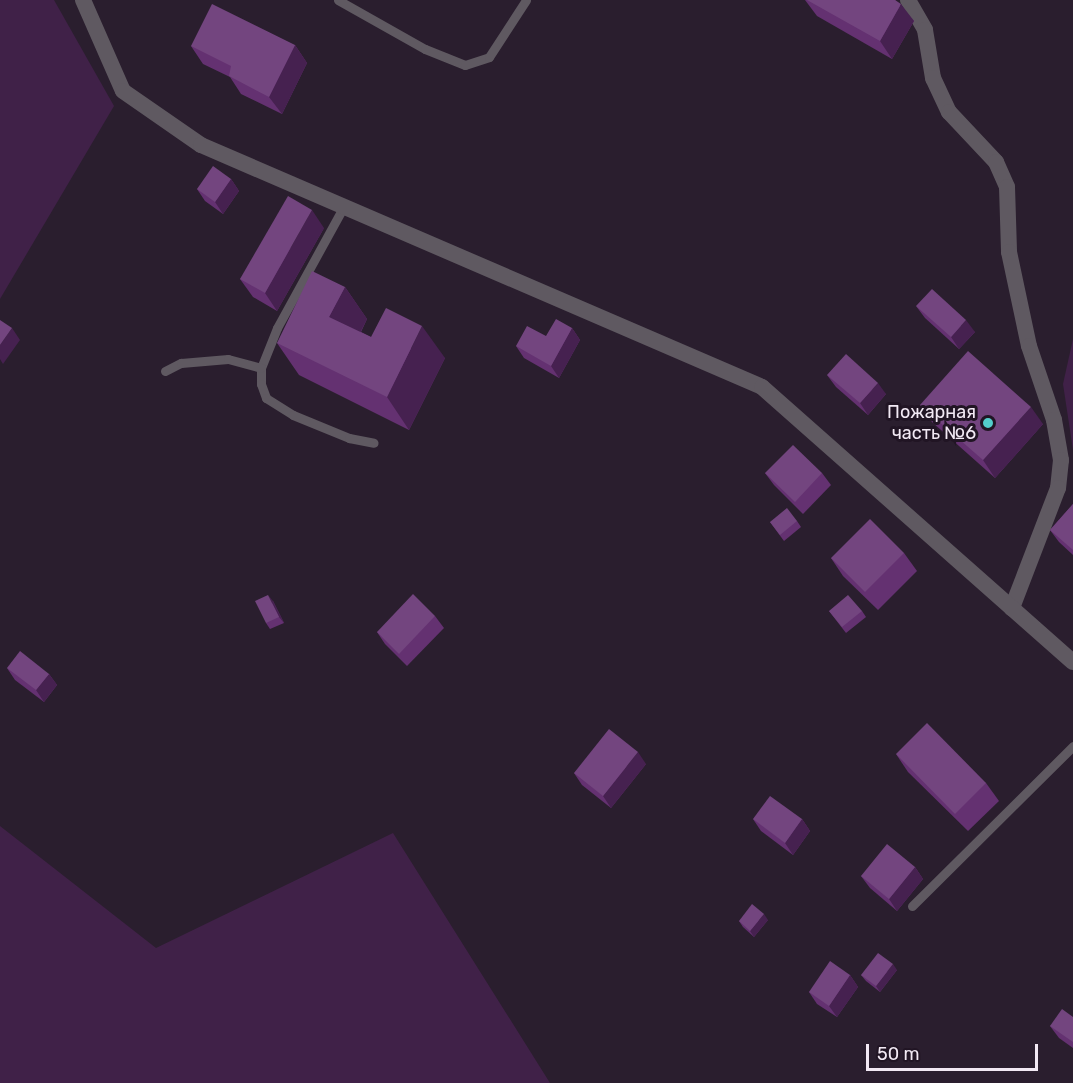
<!DOCTYPE html>
<html>
<head>
<meta charset="utf-8">
<style>
  body { margin:0 }
  #map { position:relative; width:1073px; height:1083px; overflow:hidden; background:#2a1e2e; font-family:Rubik,sans-serif }
  div>[style] { position:absolute }
  .green>* { inset:0; background:#402148 }
  .service>* { height:9px; margin:-4.5px; padding:0 4.5px; transform-origin:4.5px; border-radius:4.5px; background:#5f5961 }
  .minor>* { height:16px; margin:-8px; padding:0 8px; transform-origin:8px; border-radius:8px; background:#5f5961 }
  .tertiary>* { height:16px; margin:-8px; padding:0 8px; transform-origin:8px; border-radius:8px; background:#5f5961 }
  .wall>* { inset:0; background:#643171 }
  .shaded-wall>* { inset:0; background:#462150 }
  .building>* { inset:0; background:#73457f }
  .dots>* { width:16px; height:16px; translate:-50% -50%; box-sizing:border-box; border:3px solid #211524; border-radius:50% }
  span { translate:-50% -50%; white-space:nowrap; text-align:center; line-height:1.15; -webkit-text-stroke:6px #211524; paint-order:stroke }
  .poi-label { font-size:18px; color:#f2e9f4 }
  .right { translate:-100% -50%; text-align:right }
  .scale { position:absolute; left:866px; top:1044px; width:172px; height:27px; box-sizing:border-box; border:3px solid #f2e9f4; border-top:0; padding-left:8px; font-size:18px; line-height:21px; white-space:nowrap; color:#f2e9f4; -webkit-text-stroke:4px #211524; paint-order:stroke }
</style>
</head>
<body>
<div id="map">
  <div class="green">
    <div style="clip-path:polygon(0 0,54px 0,114px 106px,0 299px)"></div>
    <div style="clip-path:polygon(1073px 339px,1073px 450px,1063px 384px)"></div>
    <div style="clip-path:polygon(0 826px,156px 948px,393px 833px,550px 1083px,0 1083px)"></div>
  </div>
  <div class="service">
    <div style="left:338px;top:0;width:100px;rotate:29.4deg"></div>
    <div style="left:425px;top:49px;width:43px;rotate:21.8deg"></div>
    <div style="left:465px;top:65px;width:25px;rotate:-18deg"></div>
    <div style="left:489px;top:57px;width:68px;rotate:-57deg"></div>
    <div style="left:344px;top:206px;width:139px;rotate:118.8deg"></div>
    <div style="left:277px;top:328px;width:43px;rotate:111.8deg"></div>
    <div style="left:261px;top:368px;width:16px;rotate:90deg"></div>
    <div style="left:261px;top:384px;width:15px;rotate:70deg"></div>
    <div style="left:266px;top:398px;width:32px;rotate:32deg"></div>
    <div style="left:293px;top:415px;width:61px;rotate:22.3deg"></div>
    <div style="left:349px;top:438px;width:25px;rotate:11deg"></div>
    <div style="left:165px;top:371px;width:18px;rotate:-27deg"></div>
    <div style="left:181px;top:363px;width:47px;rotate:-4.9deg"></div>
    <div style="left:228px;top:359px;width:34px;rotate:15deg"></div>
    <div style="left:912px;top:906px;width:227px;rotate:-44.8deg"></div>
  </div>
  <div class="minor">
    <div style="left:908px;top:0;width:34px;rotate:60deg"></div>
    <div style="left:925px;top:30px;width:49px;rotate:80.5deg"></div>
    <div style="left:933px;top:78px;width:38px;rotate:65deg"></div>
    <div style="left:949px;top:112px;width:69px;rotate:46.8deg"></div>
    <div style="left:996px;top:162px;width:27px;rotate:66deg"></div>
    <div style="left:1007px;top:187px;width:65px;rotate:88.2deg"></div>
    <div style="left:1009px;top:252px;width:96px;rotate:78deg"></div>
    <div style="left:1029px;top:346px;width:78px;rotate:71.3deg"></div>
    <div style="left:1054px;top:420px;width:41px;rotate:80.1deg"></div>
    <div style="left:1061px;top:460px;width:28px;rotate:96deg"></div>
    <div style="left:1058px;top:488px;width:129px;rotate:111deg"></div>
  </div>
  <div class="tertiary">
    <div style="left:83px;top:0;width:99px;rotate:66.3deg"></div>
    <div style="left:123px;top:91px;width:95px;rotate:34.7deg"></div>
    <div style="left:201px;top:145px;width:611px;rotate:23.33deg"></div>
    <div style="left:762px;top:387px;width:415px;rotate:41.5deg"></div>
  </div>
  <div class="wall">
    <div style="clip-path:polygon(805px 0,895px 0,914px 21px,892px 59px,817px 16px)"></div>
    <div style="clip-path:polygon(295px 45px,307px 63px,282px 114px,241px 94px,230px 77px,203px 64px,191px 46px)"></div>
    <div style="clip-path:polygon(231px 179px,239px 191px,223px 214px,205px 201px,197px 189px)"></div>
    <div style="clip-path:polygon(324px 228px,277px 311px,253px 297px,240px 279px)"></div>
    <div style="clip-path:polygon(345px 287px,367px 319px,361px 332px,371px 337px,445px 358px,409px 430px,299px 375px,277px 343px)"></div>
    <div style="clip-path:polygon(916px 306px,975px 332px,959px 349px,925px 318px)"></div>
    <div style="clip-path:polygon(572px 328px,580px 340px,559px 378px,524px 358px,516px 346px)"></div>
    <div style="clip-path:polygon(827px 375px,886px 394px,868px 415px,836px 387px)"></div>
    <div style="clip-path:polygon(920px 405px,1043px 424px,995px 478px,932px 422px)"></div>
    <div style="clip-path:polygon(765px 473px,822px 473px,831px 485px,803px 514px,774px 485px)"></div>
    <div style="clip-path:polygon(1073px 504px,1073px 555px,1059px 542px,1050px 530px)"></div>
    <div style="clip-path:polygon(797px 521px,801px 527px,784px 541px,770px 522px)"></div>
    <div style="clip-path:polygon(904px 553px,917px 571px,878px 610px,843px 576px,831px 558px)"></div>
    <div style="clip-path:polygon(273px 601px,284px 623px,270px 629px,266px 623px)"></div>
    <div style="clip-path:polygon(829px 611px,862px 611px,866px 617px,846px 633px)"></div>
    <div style="clip-path:polygon(435px 616px,444px 628px,407px 666px,385px 644px,377px 632px)"></div>
    <div style="clip-path:polygon(7px 668px,49px 674px,57px 685px,44px 702px,15px 680px)"></div>
    <div style="clip-path:polygon(896px 754px,986px 783px,999px 801px,968px 831px,908px 772px)"></div>
    <div style="clip-path:polygon(646px 764px,611px 808px,582px 785px,574px 773px)"></div>
    <div style="clip-path:polygon(753px 819px,802px 819px,810px 831px,793px 855px,761px 831px)"></div>
    <div style="clip-path:polygon(915px 867px,923px 879px,897px 911px,870px 888px,861px 876px)"></div>
    <div style="clip-path:polygon(768px 920px,754px 937px,743px 927px,739px 921px)"></div>
    <div style="clip-path:polygon(897px 970px,880px 992px,866px 981px,861px 975px)"></div>
    <div style="clip-path:polygon(850px 975px,858px 987px,837px 1017px,817px 1004px,809px 992px)"></div>
    <div style="clip-path:polygon(1073px 1017px,1073px 1048px,1059px 1038px,1050px 1026px)"></div>
  </div>
  <div class="shaded-wall">
    <div style="clip-path:polygon(901px 4px,914px 21px,892px 59px,880px 41px)"></div>
    <div style="clip-path:polygon(295px 45px,307px 63px,282px 114px,269px 97px)"></div>
    <div style="clip-path:polygon(231px 179px,239px 191px,223px 214px,215px 202px)"></div>
    <div style="clip-path:polygon(312px 210px,324px 228px,277px 311px,265px 293px)"></div>
    <div style="clip-path:polygon(345px 287px,367px 319px,352px 349px,329px 317px)"></div>
    <div style="clip-path:polygon(966px 320px,975px 332px,959px 349px,951px 337px)"></div>
    <div style="clip-path:polygon(422px 326px,445px 358px,409px 430px,387px 397px)"></div>
    <div style="clip-path:polygon(12px 328px,20px 340px,3px 364px,0 359px,0 345px)"></div>
    <div style="clip-path:polygon(572px 328px,580px 340px,559px 378px,551px 366px)"></div>
    <div style="clip-path:polygon(878px 383px,886px 394px,868px 415px,860px 403px)"></div>
    <div style="clip-path:polygon(1031px 407px,1043px 424px,995px 478px,983px 460px)"></div>
    <div style="clip-path:polygon(268px 595px,273px 601px,284px 623px,279px 617px)"></div>
    <div style="clip-path:polygon(49px 674px,57px 685px,44px 702px,36px 690px)"></div>
    <div style="clip-path:polygon(638px 752px,646px 764px,611px 808px,603px 796px)"></div>
    <div style="clip-path:polygon(802px 819px,810px 831px,793px 855px,785px 843px)"></div>
    <div style="clip-path:polygon(915px 867px,923px 879px,897px 911px,889px 899px)"></div>
    <div style="clip-path:polygon(764px 914px,768px 920px,754px 937px,750px 931px)"></div>
    <div style="clip-path:polygon(893px 964px,897px 970px,880px 992px,876px 986px)"></div>
    <div style="clip-path:polygon(850px 975px,858px 987px,837px 1017px,829px 1006px)"></div>
  </div>
  <div class="building">
    <div style="clip-path:polygon(807px 0,895px 0,901px 4px,880px 41px)"></div>
    <div style="clip-path:polygon(212px 4px,295px 45px,269px 97px,229px 76px,231px 66px,191px 46px)"></div>
    <div style="clip-path:polygon(213px 166px,231px 179px,215px 202px,197px 189px)"></div>
    <div style="clip-path:polygon(288px 196px,312px 210px,265px 293px,240px 279px)"></div>
    <div style="clip-path:polygon(312px 271px,345px 287px,329px 317px,371px 337px,386px 308px,422px 326px,387px 397px,277px 343px)"></div>
    <div style="clip-path:polygon(932px 289px,966px 320px,951px 337px,916px 306px)"></div>
    <div style="clip-path:polygon(556px 319px,572px 328px,551px 366px,516px 346px,527px 326px,546px 336px)"></div>
    <div style="clip-path:polygon(0 320px,12px 328px,0 345px)"></div>
    <div style="clip-path:polygon(968px 351px,1031px 407px,983px 460px,920px 405px)"></div>
    <div style="clip-path:polygon(846px 354px,878px 383px,860px 403px,827px 375px)"></div>
    <div style="clip-path:polygon(793px 445px,822px 473px,795px 502px,765px 473px)"></div>
    <div style="clip-path:polygon(1073px 504px,1073px 550px,1050px 530px)"></div>
    <div style="clip-path:polygon(787px 508px,797px 521px,780px 535px,770px 522px)"></div>
    <div style="clip-path:polygon(870px 519px,904px 553px,865px 592px,831px 558px)"></div>
    <div style="clip-path:polygon(413px 594px,435px 616px,399px 654px,377px 632px)"></div>
    <div style="clip-path:polygon(268px 595px,279px 617px,266px 623px,255px 601px)"></div>
    <div style="clip-path:polygon(848px 595px,862px 611px,842px 627px,829px 611px)"></div>
    <div style="clip-path:polygon(20px 651px,49px 674px,36px 690px,7px 668px)"></div>
    <div style="clip-path:polygon(927px 723px,986px 783px,955px 814px,896px 754px)"></div>
    <div style="clip-path:polygon(609px 729px,638px 752px,603px 796px,574px 773px)"></div>
    <div style="clip-path:polygon(770px 796px,802px 819px,785px 843px,753px 819px)"></div>
    <div style="clip-path:polygon(887px 844px,915px 867px,889px 899px,861px 876px)"></div>
    <div style="clip-path:polygon(752px 904px,764px 914px,750px 931px,739px 921px)"></div>
    <div style="clip-path:polygon(878px 953px,893px 964px,876px 986px,861px 975px)"></div>
    <div style="clip-path:polygon(830px 961px,850px 975px,829px 1006px,809px 992px)"></div>
    <div style="clip-path:polygon(1062px 1009px,1073px 1017px,1073px 1042px,1050px 1026px)"></div>
  </div>
  <div class="dots">
    <div style="left:988px;top:423px;background:#53cdcb"></div>
  </div>
  <div class="poi-label">
    <span class="right" style="left:976px;top:423px">Пожарная<br>часть №6</span>
  </div>
  <div class="scale">50 m</div>
</div>
</body>
</html>
